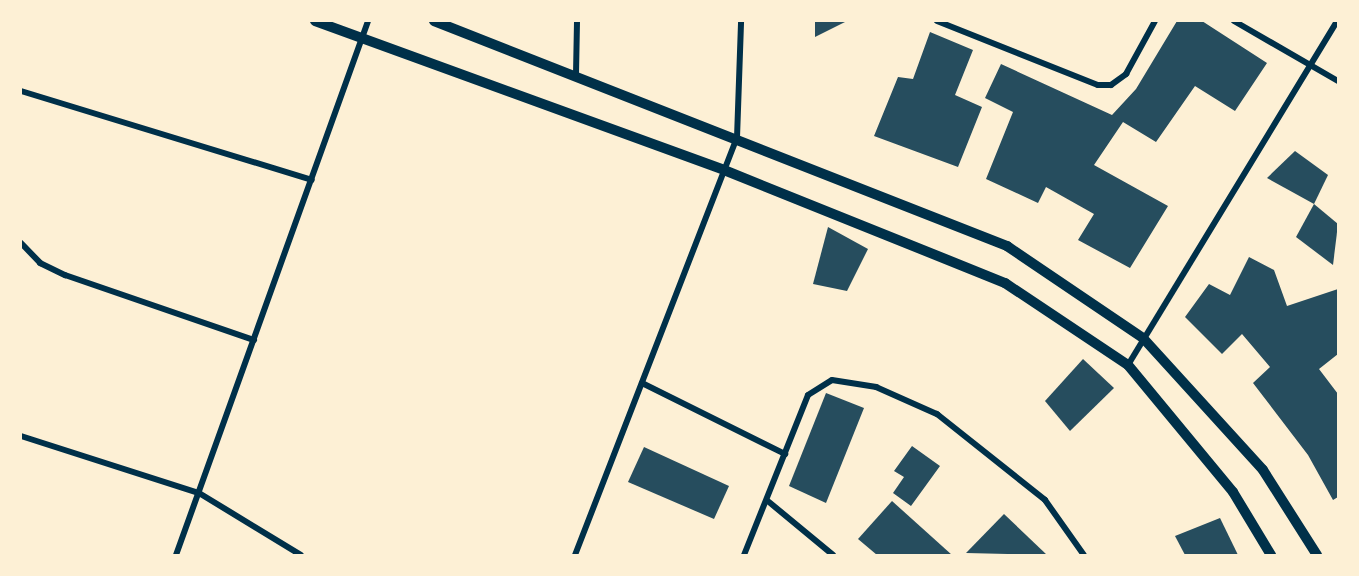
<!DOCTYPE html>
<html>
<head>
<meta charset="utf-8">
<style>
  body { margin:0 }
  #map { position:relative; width:1359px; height:576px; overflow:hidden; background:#fdf0d5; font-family:Raleway,sans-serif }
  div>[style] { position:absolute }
  .building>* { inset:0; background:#264d5e }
  .minor>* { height:6px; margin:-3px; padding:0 3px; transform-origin:3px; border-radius:3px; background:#003049 }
  .tertiary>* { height:10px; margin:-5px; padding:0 5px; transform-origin:5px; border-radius:5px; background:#003049 }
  span { translate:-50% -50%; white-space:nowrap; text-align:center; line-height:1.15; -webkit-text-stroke:5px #fdf0d5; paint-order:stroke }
  .frame { position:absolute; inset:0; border:22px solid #fdf0d5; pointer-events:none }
</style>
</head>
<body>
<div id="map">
  <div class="building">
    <div style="clip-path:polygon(815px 21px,847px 21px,815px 37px)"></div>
    <div style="clip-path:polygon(1177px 21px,1202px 21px,1267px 63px,1235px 111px,1195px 86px,1156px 142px,1123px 122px,1094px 165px,1168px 206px,1130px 268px,1078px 240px,1094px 214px,1046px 187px,1038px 203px,986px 179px,1013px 112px,985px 98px,1001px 64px,1112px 115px,1136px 89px)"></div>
    <div style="clip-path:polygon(930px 32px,973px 50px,955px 95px,982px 107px,958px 167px,874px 136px,898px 77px,913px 79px)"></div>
    <div style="clip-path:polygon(1295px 151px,1328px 175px,1314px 204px,1267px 178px)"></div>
    <div style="clip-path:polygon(1314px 204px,1338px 224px,1333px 265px,1296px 237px)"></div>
    <div style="clip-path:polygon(828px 227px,868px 249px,847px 291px,813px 284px)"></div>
    <div style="clip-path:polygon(1249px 257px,1274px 270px,1287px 306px,1338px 289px,1338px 354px,1319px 369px,1338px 394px,1338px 497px,1333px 500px,1308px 455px,1253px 383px,1270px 367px,1242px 334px,1222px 354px,1185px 317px,1209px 284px,1230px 295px)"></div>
    <div style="clip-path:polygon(1083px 359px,1114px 388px,1070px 431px,1045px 401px)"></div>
    <div style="clip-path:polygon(826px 393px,864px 408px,826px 503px,789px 486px)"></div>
    <div style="clip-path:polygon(912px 446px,940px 466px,911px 506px,893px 493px,904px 477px,894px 471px)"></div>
    <div style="clip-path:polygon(644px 447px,729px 486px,714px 519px,628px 482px)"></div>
    <div style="clip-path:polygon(892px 501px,952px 555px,877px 555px,858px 539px)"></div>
    <div style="clip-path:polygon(1004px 514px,1047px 555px,966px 553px)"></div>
    <div style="clip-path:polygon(1220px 518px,1238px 555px,1185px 555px,1175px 536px)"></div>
  </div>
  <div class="minor">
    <div style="left:937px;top:21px;width:173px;rotate:21.7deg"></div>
    <div style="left:1098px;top:85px;width:13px"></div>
    <div style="left:1111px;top:85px;width:19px;rotate:-36deg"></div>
    <div style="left:1126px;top:74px;width:60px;rotate:-61.3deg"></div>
    <div style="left:1234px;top:21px;width:120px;rotate:30deg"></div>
    <div style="left:576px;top:74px;width:53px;rotate:-88.9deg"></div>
    <div style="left:21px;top:91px;width:304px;rotate:17deg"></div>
    <div style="left:21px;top:243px;width:28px;rotate:46deg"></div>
    <div style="left:40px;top:263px;width:28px;rotate:26deg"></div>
    <div style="left:65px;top:275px;width:200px;rotate:19deg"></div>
    <div style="left:1128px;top:365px;width:403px;rotate:-58.7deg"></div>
    <div style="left:642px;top:383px;width:160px;rotate:26.4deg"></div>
    <div style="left:21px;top:436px;width:187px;rotate:17.8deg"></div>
    <div style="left:199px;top:493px;width:119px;rotate:31.3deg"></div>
    <div style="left:769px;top:502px;width:83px;rotate:39.6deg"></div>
    <div style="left:176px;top:555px;width:567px;rotate:-70.22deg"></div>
    <div style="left:575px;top:555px;width:447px;rotate:-68.8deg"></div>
    <div style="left:737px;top:138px;width:117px;rotate:-88deg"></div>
    <div style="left:744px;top:555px;width:172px;rotate:-68.2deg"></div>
    <div style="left:808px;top:395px;width:28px;rotate:-32deg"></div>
    <div style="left:832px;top:380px;width:45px;rotate:9deg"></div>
    <div style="left:876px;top:387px;width:67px;rotate:23.9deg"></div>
    <div style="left:937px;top:414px;width:138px;rotate:38.5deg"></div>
    <div style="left:1045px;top:500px;width:67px;rotate:54.7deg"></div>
  </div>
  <div class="tertiary">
    <div style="left:315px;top:21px;width:435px;rotate:20deg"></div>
    <div style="left:724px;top:170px;width:303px;rotate:21.9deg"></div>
    <div style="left:1005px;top:283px;width:148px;rotate:33.7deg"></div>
    <div style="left:1128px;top:365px;width:165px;rotate:50.4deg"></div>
    <div style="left:1233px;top:492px;width:74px;rotate:58.9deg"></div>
    <div style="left:434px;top:21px;width:616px;rotate:21.44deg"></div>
    <div style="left:1007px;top:246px;width:164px;rotate:34.1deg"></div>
    <div style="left:1143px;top:338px;width:178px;rotate:47.7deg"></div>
    <div style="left:1263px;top:470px;width:101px;rotate:57.6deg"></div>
  </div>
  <div class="frame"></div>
</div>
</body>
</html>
